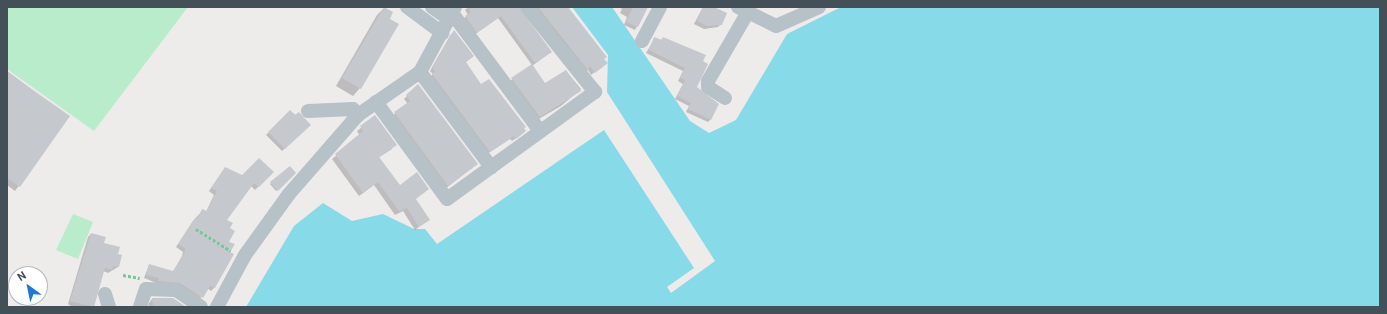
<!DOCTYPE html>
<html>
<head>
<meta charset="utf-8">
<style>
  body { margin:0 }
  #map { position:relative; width:1387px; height:314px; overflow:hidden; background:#eeebeb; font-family:Roboto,sans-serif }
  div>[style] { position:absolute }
  .green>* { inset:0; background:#b9ecca }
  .water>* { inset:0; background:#87dae8 }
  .shadow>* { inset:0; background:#0003 }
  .building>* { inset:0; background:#c5c9ce }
  .path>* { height:2.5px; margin-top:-1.25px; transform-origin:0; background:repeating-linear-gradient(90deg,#73c899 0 3px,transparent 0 5px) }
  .street>* { height:14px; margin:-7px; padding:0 7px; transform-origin:7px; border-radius:7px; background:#b7c1c8 }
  span { translate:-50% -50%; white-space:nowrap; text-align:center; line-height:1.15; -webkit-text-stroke:3.5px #fff; paint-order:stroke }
  .frame { position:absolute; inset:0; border:8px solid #445058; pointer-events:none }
  .north { position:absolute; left:8px; top:266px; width:40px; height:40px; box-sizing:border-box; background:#fff; border:1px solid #b4b9bc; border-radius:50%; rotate:327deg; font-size:11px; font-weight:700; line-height:16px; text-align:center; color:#445058 }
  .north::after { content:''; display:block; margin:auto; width:14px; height:18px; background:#1e79d5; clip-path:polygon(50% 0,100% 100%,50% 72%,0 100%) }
</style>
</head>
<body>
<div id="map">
  <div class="green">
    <div style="clip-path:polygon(7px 7px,188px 7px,94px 131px,7px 69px)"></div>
    <div style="clip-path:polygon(73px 214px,93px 222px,78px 259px,56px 250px)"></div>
  </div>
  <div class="water">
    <div style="clip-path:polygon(572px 7px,612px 7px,690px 121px,709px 133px,736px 120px,787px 34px,841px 7px,1380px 7px,1380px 307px,246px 307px,294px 226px,323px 203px,352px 221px,383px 214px,414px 229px,425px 229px,437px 244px,604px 130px,694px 268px,667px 287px,671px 293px,715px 261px,607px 92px,608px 55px)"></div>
  </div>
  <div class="shadow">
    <div style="clip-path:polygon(469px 7px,518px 7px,551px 52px,532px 66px,545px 84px,566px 71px,581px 89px,561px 106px,537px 120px,509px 82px,532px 65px,498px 18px,474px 35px,462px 20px,468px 15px,465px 10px)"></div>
    <div style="clip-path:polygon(531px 7px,567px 7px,603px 59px,603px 66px,591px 75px,588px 70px,585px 72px)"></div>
    <div style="clip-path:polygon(619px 7px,647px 7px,635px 30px,624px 25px,627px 17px,620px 13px,622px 9px)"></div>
    <div style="clip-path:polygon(703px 7px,712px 7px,721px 24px,718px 27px,704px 29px,694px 24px)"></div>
    <div style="clip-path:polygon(384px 8px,360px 88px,353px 96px,336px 86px,377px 15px)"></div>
    <div style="clip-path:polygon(451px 34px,473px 56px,465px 63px,481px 86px,523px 129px,522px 134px,512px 141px,510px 139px,487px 154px,430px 77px,433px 74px,430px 71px)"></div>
    <div style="clip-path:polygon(655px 38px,660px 41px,663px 38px,704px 56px,695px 87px,711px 119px,708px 122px,686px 112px,689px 106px,675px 99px,683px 84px,678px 81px,683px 71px,646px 53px)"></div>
    <div style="clip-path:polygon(7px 71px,69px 117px,15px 191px,7px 185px)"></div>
    <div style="clip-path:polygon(418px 85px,477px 164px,445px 189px,392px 116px,408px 104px,404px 99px)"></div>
    <div style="clip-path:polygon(290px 111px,310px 125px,282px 151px,266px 135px)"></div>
    <div style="clip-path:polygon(375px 117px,392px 149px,378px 158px,399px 186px,428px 189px,415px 199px,429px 219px,415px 230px,403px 211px,395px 215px,374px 185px,359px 196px,332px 159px,360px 136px,357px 131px)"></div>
    <div style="clip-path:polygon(289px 167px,295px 173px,276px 191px,270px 184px)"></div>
    <div style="clip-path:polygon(223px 171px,242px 177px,272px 173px,255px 190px,251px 186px,226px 220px,229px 229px,229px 252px,233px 255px,214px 288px,211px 291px,207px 288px,199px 300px,144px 278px,149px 265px,173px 272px,182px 256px,183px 252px,176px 247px,193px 221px,203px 210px,206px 212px,214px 195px,209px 191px)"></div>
    <div style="clip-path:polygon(91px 234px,117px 254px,118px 267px,108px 273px,103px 271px,93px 307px,72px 307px,68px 304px,88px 237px)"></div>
    <div style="clip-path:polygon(152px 299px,184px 307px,151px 307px,148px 305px)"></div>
  </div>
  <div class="building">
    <div style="clip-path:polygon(384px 7px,393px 12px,390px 19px,399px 24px,361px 89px,342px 78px)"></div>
    <div style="clip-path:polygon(468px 7px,519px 7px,552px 52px,535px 63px,501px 16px,477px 33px,465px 16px,471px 12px)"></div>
    <div style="clip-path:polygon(538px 7px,568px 7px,607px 57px,604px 59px,608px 63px,595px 73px,590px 66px,588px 70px)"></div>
    <div style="clip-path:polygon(633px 7px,648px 7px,638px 27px,626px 22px)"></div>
    <div style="clip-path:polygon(703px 7px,714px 7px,727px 13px,722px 25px,707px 26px,697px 21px)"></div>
    <div style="clip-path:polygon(454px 30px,474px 56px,466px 62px,481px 84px,489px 79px,526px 127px,524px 128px,526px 131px,516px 139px,514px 136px,490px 152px,432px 74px,435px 71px,432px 67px)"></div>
    <div style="clip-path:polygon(654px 37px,662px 40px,663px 37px,706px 55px,703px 61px,708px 64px,697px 87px,719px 104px,711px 120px,688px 109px,691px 103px,677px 96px,685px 80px,680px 78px,685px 68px,649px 50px)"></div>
    <div style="clip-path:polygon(532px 64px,545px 83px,566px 70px,581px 91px,540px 117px,511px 78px)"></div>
    <div style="clip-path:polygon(7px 72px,70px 116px,20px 187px,7px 178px)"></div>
    <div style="clip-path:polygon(418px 84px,478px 164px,448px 186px,394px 112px,410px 101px,406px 95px)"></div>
    <div style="clip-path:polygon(290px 110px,295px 115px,299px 112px,311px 125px,285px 149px,268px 132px)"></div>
    <div style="clip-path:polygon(375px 115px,397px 145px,379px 157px,400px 185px,417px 172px,429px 189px,416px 199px,430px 220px,419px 227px,407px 208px,399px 211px,378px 182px,363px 193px,335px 154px,363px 131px,360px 126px)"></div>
    <div style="clip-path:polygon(259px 158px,274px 172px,259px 187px,254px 183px,227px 220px,233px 223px,230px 228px,235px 231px,229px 242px,235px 244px,230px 252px,234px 254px,215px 288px,210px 286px,203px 298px,180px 283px,158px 281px,159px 278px,146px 275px,149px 264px,173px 271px,185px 252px,185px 248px,178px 244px,196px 217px,198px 218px,202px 209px,207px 211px,217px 191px,211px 188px,225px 167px,242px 175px)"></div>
    <div style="clip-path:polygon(290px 166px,296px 173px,278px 191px,270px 182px)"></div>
    <div style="clip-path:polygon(91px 233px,106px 237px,104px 243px,120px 247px,118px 254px,122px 255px,119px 267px,113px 266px,112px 270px,105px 268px,94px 307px,70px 301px)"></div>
    <div style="clip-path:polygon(152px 298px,173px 298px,186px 307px,153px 307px)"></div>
  </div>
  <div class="path">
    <div style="left:196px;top:229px;width:41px;rotate:32.2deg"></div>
    <div style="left:123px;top:275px;width:17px;rotate:10deg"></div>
  </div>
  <div class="street">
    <div style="left:407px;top:7px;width:44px;rotate:36.6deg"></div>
    <div style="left:432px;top:7px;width:21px;rotate:35deg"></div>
    <div style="left:738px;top:7px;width:42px;rotate:26.6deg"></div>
    <div style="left:776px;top:26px;width:47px;rotate:-23.8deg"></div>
    <div style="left:452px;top:13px;width:147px;rotate:53.3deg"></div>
    <div style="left:642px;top:41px;width:38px;rotate:-62deg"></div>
    <div style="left:420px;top:72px;width:119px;rotate:53.2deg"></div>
    <div style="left:725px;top:98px;width:20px;rotate:-147deg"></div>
    <div style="left:708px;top:87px;width:6px;rotate:-90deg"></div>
    <div style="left:708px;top:81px;width:80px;rotate:-59.9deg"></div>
    <div style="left:376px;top:102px;width:120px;rotate:53.8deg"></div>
    <div style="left:447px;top:199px;width:183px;rotate:-35.9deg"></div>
    <div style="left:595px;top:92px;width:109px;rotate:-128.7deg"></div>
    <div style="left:308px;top:111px;width:45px;rotate:-2.5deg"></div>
    <div style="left:353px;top:109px;width:8px;rotate:50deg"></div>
    <div style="left:105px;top:294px;width:14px;rotate:73deg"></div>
    <div style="left:140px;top:307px;width:19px;rotate:-72deg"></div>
    <div style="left:146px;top:289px;width:30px;rotate:2deg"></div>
    <div style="left:176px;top:290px;width:30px;rotate:34deg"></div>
    <div style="left:217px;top:307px;width:59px;rotate:-61.7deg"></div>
    <div style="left:245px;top:255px;width:75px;rotate:-54.2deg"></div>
    <div style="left:289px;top:194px;width:105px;rotate:-48.9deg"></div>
    <div style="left:358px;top:115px;width:75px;rotate:-34.7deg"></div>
    <div style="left:420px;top:72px;width:74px;rotate:-61.7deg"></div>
  </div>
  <div class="frame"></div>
  <div class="north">N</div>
</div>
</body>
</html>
